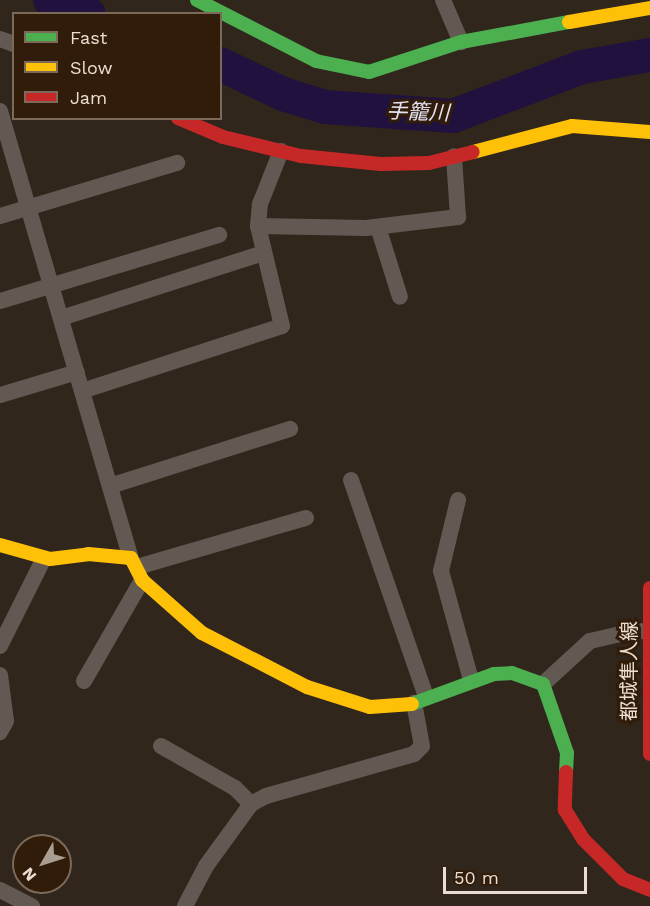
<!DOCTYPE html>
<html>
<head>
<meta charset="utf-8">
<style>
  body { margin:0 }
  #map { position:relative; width:650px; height:906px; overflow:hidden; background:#31261c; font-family:"Work Sans","Noto Sans JP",sans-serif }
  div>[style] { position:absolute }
  .river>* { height:34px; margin:-17px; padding:0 17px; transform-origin:17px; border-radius:17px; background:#20113f }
  .street>* { height:16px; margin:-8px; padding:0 8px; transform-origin:8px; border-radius:8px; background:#625952 }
  .fast>* { height:14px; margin:-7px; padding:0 7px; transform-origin:7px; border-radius:7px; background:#4caf50 }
  .slow>* { height:14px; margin:-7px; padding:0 7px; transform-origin:7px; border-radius:7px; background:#ffc107 }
  .jam>* { height:14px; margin:-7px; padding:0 7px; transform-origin:7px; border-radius:7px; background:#c62828 }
  span { translate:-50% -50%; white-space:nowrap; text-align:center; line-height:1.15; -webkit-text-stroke:6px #301c09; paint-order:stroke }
  .street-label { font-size:20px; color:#ebddd1 }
  .water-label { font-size:21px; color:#e3e1f3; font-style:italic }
  .legend { position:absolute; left:12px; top:12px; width:210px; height:108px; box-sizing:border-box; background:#301c09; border:2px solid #7b6959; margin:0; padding:8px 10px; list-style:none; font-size:18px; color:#ebddd1 }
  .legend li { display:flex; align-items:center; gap:12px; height:30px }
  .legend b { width:30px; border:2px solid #7b6959 }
  .north { position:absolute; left:12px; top:834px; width:60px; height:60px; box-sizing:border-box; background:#301c09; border:2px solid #7b6959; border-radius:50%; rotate:231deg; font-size:16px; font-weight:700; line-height:24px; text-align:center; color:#ebddd1 }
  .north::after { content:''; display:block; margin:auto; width:21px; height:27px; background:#aa9d92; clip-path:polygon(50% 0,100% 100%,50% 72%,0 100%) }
  .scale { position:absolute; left:443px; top:867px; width:144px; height:27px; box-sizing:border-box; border:3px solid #ebddd1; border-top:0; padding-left:8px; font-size:18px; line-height:21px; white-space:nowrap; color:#ebddd1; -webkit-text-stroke:4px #301c09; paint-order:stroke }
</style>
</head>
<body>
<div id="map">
  <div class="river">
    <div style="left:50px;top:0;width:41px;rotate:19.7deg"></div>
    <div style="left:220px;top:64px;width:70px;rotate:25.5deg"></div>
    <div style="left:283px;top:94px;width:44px;rotate:17.2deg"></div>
    <div style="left:325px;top:107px;width:128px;rotate:4deg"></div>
    <div style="left:453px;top:116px;width:138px;rotate:-20.8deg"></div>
    <div style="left:582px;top:67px;width:69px;rotate:-10deg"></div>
  </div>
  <div class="street">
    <div style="left:443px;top:0;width:46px;rotate:66.8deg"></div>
    <div style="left:0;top:39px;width:15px;rotate:20deg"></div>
    <div style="left:0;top:111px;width:466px;rotate:73.7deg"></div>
    <div style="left:0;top:216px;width:185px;rotate:-16.7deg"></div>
    <div style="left:258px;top:226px;width:108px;rotate:1.1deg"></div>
    <div style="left:366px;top:228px;width:93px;rotate:-6.8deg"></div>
    <div style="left:458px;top:217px;width:61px;rotate:-93.8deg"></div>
    <div style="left:378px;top:227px;width:73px;rotate:72.6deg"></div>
    <div style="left:0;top:301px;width:229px;rotate:-16.8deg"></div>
    <div style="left:61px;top:318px;width:213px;rotate:-17.8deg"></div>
    <div style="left:82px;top:391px;width:210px;rotate:-18deg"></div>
    <div style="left:282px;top:326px;width:103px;rotate:-103.5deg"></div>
    <div style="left:258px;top:226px;width:22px;rotate:-85deg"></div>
    <div style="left:260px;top:204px;width:57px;rotate:-68.4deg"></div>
    <div style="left:0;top:395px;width:80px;rotate:-16.6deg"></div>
    <div style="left:351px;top:480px;width:230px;rotate:70.9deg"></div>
    <div style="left:110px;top:486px;width:189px;rotate:-17.6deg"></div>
    <div style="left:458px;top:500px;width:73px;rotate:103.5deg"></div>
    <div style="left:441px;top:571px;width:113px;rotate:74.6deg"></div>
    <div style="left:137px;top:567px;width:176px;rotate:-16.2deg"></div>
    <div style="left:0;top:646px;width:98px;rotate:-63.4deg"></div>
    <div style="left:0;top:675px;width:46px;rotate:82.6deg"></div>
    <div style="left:6px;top:721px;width:13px;rotate:119deg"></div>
    <div style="left:84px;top:681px;width:116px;rotate:-60.1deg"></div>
    <div style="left:543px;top:684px;width:64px;rotate:-42.5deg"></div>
    <div style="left:590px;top:641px;width:39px;rotate:-13deg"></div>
    <div style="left:628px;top:632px;width:22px;rotate:-3deg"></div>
    <div style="left:161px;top:746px;width:85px;rotate:29.6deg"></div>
    <div style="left:235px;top:788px;width:23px;rotate:45deg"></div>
    <div style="left:0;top:890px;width:36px;rotate:27deg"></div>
    <div style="left:185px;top:906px;width:45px;rotate:-62.3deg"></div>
    <div style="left:206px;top:866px;width:77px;rotate:-54deg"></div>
    <div style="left:251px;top:804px;width:17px;rotate:-28deg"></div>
    <div style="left:266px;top:796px;width:154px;rotate:-15.8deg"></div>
    <div style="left:414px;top:754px;width:11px;rotate:-45deg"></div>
    <div style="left:422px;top:746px;width:44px;rotate:-100.5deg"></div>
  </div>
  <div class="fast">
    <div style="left:197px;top:0;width:134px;rotate:27.1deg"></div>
    <div style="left:316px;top:61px;width:54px;rotate:11.7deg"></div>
    <div style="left:369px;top:72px;width:97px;rotate:-18.1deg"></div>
    <div style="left:461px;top:42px;width:110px;rotate:-10.5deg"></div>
    <div style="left:412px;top:704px;width:87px;rotate:-20.1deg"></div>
    <div style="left:494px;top:674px;width:18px;rotate:-3deg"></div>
    <div style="left:512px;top:673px;width:33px;rotate:20deg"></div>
    <div style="left:543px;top:684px;width:73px;rotate:70.8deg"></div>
    <div style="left:567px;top:753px;width:19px;rotate:93deg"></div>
  </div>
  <div class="slow">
    <div style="left:569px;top:22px;width:82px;rotate:-9.8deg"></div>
    <div style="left:473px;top:152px;width:102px;rotate:-14.7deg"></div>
    <div style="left:572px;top:126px;width:78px;rotate:4.4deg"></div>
    <div style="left:0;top:545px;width:52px;rotate:15.6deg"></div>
    <div style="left:50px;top:559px;width:38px;rotate:-7deg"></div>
    <div style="left:88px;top:554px;width:43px;rotate:5.3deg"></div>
    <div style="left:131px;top:558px;width:25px;rotate:63deg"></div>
    <div style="left:142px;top:580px;width:80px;rotate:41.5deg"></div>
    <div style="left:202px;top:633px;width:118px;rotate:27.2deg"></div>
    <div style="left:307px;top:687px;width:66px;rotate:17.6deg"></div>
    <div style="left:370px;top:707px;width:42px;rotate:-4.1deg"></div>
  </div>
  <div class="jam">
    <div style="left:178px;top:118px;width:49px;rotate:22.9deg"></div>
    <div style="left:223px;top:137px;width:80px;rotate:13.7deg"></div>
    <div style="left:301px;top:156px;width:80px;rotate:5.7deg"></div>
    <div style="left:381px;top:164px;width:48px;rotate:-1.2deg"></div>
    <div style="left:429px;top:163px;width:45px;rotate:-14deg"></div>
    <div style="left:650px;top:588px;width:166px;rotate:90deg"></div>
    <div style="left:566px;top:772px;width:38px;rotate:92deg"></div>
    <div style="left:565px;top:810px;width:34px;rotate:58deg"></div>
    <div style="left:583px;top:839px;width:57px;rotate:45deg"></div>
    <div style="left:623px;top:879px;width:29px;rotate:22deg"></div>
  </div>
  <div class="street-label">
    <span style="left:629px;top:671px;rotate:-90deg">都城隼人線</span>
  </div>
  <div class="water-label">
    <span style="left:418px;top:112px;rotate:2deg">手籠川</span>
  </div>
  <ul class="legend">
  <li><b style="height:8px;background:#4caf50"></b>Fast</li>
  <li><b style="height:8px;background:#ffc107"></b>Slow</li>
  <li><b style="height:8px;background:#c62828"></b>Jam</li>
  </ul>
  <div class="north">N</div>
  <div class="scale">50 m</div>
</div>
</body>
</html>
